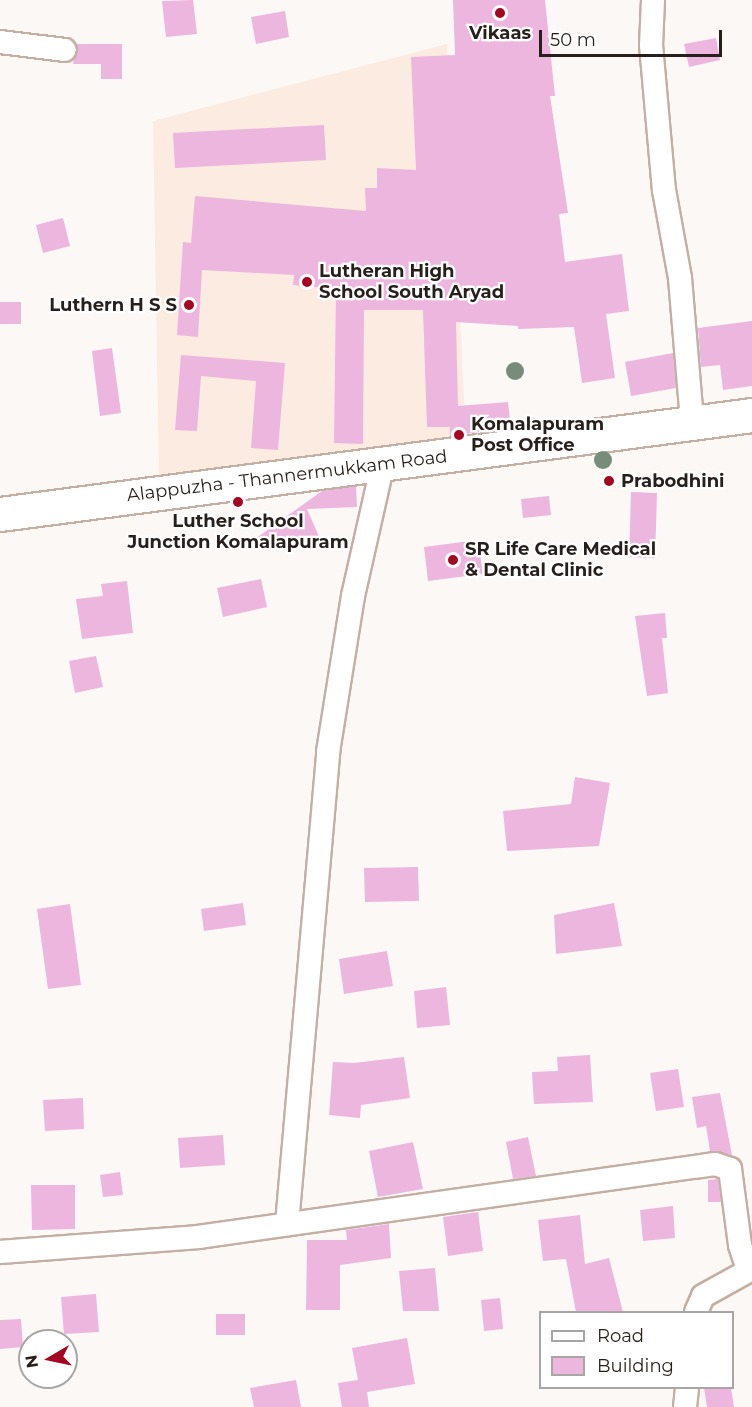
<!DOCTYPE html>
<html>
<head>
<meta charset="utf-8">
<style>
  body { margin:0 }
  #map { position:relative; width:752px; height:1407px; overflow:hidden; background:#fcf8f6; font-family:Montserrat,sans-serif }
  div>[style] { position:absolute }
  .built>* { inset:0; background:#fcebe1 }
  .building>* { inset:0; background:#ecb6df }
  .roads { filter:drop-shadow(2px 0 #c3afa4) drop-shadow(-2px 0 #c3afa4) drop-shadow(0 2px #c3afa4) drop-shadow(0 -2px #c3afa4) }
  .minor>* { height:22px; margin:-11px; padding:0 11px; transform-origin:11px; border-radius:11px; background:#fff }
  .primary>* { height:33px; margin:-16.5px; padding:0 16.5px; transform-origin:16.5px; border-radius:16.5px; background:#fff }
  .trees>* { width:18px; height:18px; margin:-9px; border-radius:50%; background:#788c7b }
  .dots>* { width:16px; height:16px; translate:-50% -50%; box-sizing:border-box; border:3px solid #fff; border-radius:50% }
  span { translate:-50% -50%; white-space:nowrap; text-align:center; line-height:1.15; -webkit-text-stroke:4.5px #fff; paint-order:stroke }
  .poi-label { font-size:18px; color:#271f1b; font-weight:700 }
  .left { translate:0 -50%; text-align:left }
  .right { translate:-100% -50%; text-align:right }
  .street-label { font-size:18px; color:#271f1b }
  .legend { position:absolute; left:539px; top:1311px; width:195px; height:78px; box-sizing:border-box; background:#fff; border:2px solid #a9a5a4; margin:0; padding:8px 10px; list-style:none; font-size:18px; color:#271f1b }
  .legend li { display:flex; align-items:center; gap:12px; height:30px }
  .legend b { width:30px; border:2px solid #a9a5a4 }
  .north { position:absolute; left:18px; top:1329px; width:60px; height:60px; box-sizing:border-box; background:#fff; border:2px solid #a9a5a4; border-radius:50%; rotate:261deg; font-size:16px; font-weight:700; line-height:24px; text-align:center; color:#271f1b }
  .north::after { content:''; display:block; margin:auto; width:21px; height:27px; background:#a30722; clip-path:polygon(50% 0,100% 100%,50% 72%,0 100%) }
  .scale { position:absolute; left:539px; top:30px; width:183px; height:27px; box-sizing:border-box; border:3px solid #271f1b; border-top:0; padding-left:8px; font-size:18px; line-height:21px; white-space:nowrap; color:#271f1b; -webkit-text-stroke:4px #fff; paint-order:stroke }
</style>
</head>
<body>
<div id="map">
  <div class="built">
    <div style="clip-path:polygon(447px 44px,466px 442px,159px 481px,153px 121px)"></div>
  </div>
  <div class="building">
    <div style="clip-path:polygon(193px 0,197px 34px,166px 37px,162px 1px)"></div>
    <div style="clip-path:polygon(453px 0,545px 0,555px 96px,550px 96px,568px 213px,559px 214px,565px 262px,622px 254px,629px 311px,606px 314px,615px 378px,582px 383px,574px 327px,518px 329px,518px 326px,456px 322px,458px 406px,508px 402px,511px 428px,450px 436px,450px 427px,427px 427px,423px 310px,364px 310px,363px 444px,334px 443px,336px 289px,293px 285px,294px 275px,202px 270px,198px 337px,177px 335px,183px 242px,191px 243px,195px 196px,366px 211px,365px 188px,377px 188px,377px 168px,416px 170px,411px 57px,455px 55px)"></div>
    <div style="clip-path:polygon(285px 11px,289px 37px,256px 44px,251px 17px)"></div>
    <div style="clip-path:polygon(716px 38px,720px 60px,689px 67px,684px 44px)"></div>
    <div style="clip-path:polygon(77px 44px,122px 44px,122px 79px,101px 79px,101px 64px,73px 64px)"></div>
    <div style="clip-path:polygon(324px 125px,326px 160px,175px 168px,173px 133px)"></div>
    <div style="clip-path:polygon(63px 218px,70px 246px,43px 253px,36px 225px)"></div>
    <div style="clip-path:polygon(0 302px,21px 302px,21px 324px,0 324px)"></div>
    <div style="clip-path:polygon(752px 321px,752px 386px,723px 390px,720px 365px,701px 367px,698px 328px)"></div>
    <div style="clip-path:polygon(112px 348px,121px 413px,100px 416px,92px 351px)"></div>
    <div style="clip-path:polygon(673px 353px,676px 388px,631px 396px,625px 362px)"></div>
    <div style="clip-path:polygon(181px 355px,285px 363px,278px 450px,251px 448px,256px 381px,201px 376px,197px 431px,175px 430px)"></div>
    <div style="clip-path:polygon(356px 486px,357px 507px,307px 509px,324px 548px,241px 549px,322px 491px)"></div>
    <div style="clip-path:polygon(631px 492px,657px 493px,655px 558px,629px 557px)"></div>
    <div style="clip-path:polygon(549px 496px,551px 515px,523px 518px,521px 499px)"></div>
    <div style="clip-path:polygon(478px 540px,483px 574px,428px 581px,424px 547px)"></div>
    <div style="clip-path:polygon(261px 579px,267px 607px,223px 617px,217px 588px)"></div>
    <div style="clip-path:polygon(127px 581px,133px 633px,82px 639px,76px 599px,103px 596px,101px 584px)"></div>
    <div style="clip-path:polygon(665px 613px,667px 638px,662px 638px,668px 693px,647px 696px,635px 616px)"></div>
    <div style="clip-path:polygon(96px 656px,103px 687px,75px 693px,69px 661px)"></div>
    <div style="clip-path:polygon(575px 777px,610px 783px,599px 846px,507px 851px,503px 811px,571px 804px)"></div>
    <div style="clip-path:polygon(418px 867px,419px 901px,365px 902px,364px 868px)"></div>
    <div style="clip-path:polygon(243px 903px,246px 925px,204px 931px,201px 909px)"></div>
    <div style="clip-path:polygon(614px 903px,622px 946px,556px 954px,554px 915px)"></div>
    <div style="clip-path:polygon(70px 904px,81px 985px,48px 989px,37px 909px)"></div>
    <div style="clip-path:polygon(387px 951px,393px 986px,344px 994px,339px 959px)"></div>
    <div style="clip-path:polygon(446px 987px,450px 1025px,417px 1028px,414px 991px)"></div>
    <div style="clip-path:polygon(590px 1055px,593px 1102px,534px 1104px,532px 1072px,558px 1071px,557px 1057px)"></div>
    <div style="clip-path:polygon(404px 1057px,410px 1098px,361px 1105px,360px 1118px,329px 1115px,333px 1062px,354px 1063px)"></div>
    <div style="clip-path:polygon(678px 1069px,684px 1107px,656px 1111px,650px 1073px)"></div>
    <div style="clip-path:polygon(720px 1093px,732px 1155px,710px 1151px,706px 1126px,697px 1128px,692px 1097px)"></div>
    <div style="clip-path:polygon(83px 1098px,84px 1129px,45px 1131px,43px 1100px)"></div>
    <div style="clip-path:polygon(223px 1135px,225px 1165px,180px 1168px,178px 1138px)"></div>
    <div style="clip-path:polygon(528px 1137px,536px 1176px,513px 1179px,506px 1142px)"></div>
    <div style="clip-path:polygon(413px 1142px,423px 1189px,378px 1197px,369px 1151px)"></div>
    <div style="clip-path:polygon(120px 1172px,123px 1195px,103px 1197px,100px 1175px)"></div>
    <div style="clip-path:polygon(718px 1179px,721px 1202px,708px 1202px,708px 1180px)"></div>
    <div style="clip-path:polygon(31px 1185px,75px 1185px,75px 1229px,32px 1230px)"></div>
    <div style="clip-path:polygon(673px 1206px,675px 1238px,643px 1241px,640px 1210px)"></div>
    <div style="clip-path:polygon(478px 1212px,483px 1251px,448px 1256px,443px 1217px)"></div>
    <div style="clip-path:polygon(580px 1215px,585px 1264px,609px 1258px,623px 1312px,576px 1312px,566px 1259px,543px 1261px,538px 1220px)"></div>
    <div style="clip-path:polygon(389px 1224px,391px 1258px,340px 1265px,340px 1310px,306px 1310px,307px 1240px,347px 1240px,346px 1230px)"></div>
    <div style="clip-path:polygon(435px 1268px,439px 1311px,403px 1311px,399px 1271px)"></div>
    <div style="clip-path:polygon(96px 1294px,99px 1332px,64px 1334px,61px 1297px)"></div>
    <div style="clip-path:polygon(500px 1298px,503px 1329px,484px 1331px,481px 1300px)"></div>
    <div style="clip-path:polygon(216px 1314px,245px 1314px,245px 1335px,216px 1335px)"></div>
    <div style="clip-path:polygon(21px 1319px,23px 1347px,0 1349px,0 1320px)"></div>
    <div style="clip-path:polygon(407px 1338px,415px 1384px,367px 1392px,369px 1407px,342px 1407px,338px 1383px,358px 1380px,352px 1348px)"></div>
    <div style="clip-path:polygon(296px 1380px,301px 1407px,254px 1407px,250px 1388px)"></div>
    <div style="clip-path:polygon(704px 1388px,731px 1388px,734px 1407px,707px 1407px)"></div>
  </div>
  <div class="roads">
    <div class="minor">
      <div style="left:653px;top:0;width:45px;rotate:92.5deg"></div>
      <div style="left:651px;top:45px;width:146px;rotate:84.9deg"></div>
      <div style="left:664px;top:190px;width:89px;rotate:79.7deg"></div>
      <div style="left:680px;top:278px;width:144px;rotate:85.2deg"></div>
      <div style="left:0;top:42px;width:65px;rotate:7deg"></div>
      <div style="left:287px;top:1224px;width:474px;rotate:-85deg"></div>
      <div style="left:328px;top:752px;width:158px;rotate:-80.9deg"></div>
      <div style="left:353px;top:596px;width:136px;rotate:-77.3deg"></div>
      <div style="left:0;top:1252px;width:199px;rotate:-4.3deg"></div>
      <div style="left:198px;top:1237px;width:522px;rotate:-8.04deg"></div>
      <div style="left:715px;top:1164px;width:16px;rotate:18deg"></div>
      <div style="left:730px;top:1169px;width:77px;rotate:82.5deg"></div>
      <div style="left:740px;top:1245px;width:25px;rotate:72deg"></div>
      <div style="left:696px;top:1312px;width:17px;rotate:-66deg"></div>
      <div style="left:703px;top:1296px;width:56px;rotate:-28.9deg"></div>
      <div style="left:685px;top:1407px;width:19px;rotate:-84deg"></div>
    </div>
    <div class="primary">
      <div style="left:0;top:514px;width:758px;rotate:-7.5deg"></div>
    </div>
  </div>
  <div class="trees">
    <div style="left:515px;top:371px"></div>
    <div style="left:603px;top:460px"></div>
  </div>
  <div class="dots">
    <div style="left:500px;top:13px;background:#a30722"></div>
    <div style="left:307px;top:282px;background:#a30722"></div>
    <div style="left:189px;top:305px;background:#a30722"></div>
    <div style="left:459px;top:435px;background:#a30722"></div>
    <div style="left:609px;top:481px;background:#a30722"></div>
    <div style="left:238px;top:502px;background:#a30722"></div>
    <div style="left:453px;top:560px;background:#a30722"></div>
  </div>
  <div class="poi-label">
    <span style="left:500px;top:33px">Vikaas</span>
    <span class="left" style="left:319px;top:282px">Lutheran High<br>School South Aryad</span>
    <span class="right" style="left:177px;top:305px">Luthern H S S</span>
    <span class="left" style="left:471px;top:435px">Komalapuram<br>Post Office</span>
    <span class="left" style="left:621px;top:481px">Prabodhini</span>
    <span style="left:238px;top:532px">Luther School<br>Junction Komalapuram</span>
    <span class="left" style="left:465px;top:560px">SR Life Care Medical<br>&amp; Dental Clinic</span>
  </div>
  <div class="street-label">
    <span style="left:287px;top:476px;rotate:-7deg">Alappuzha - Thannermukkam Road</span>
  </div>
  <ul class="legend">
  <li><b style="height:8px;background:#fff"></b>Road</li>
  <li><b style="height:16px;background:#ecb6df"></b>Building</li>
  </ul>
  <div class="north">N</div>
  <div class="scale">50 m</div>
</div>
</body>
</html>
